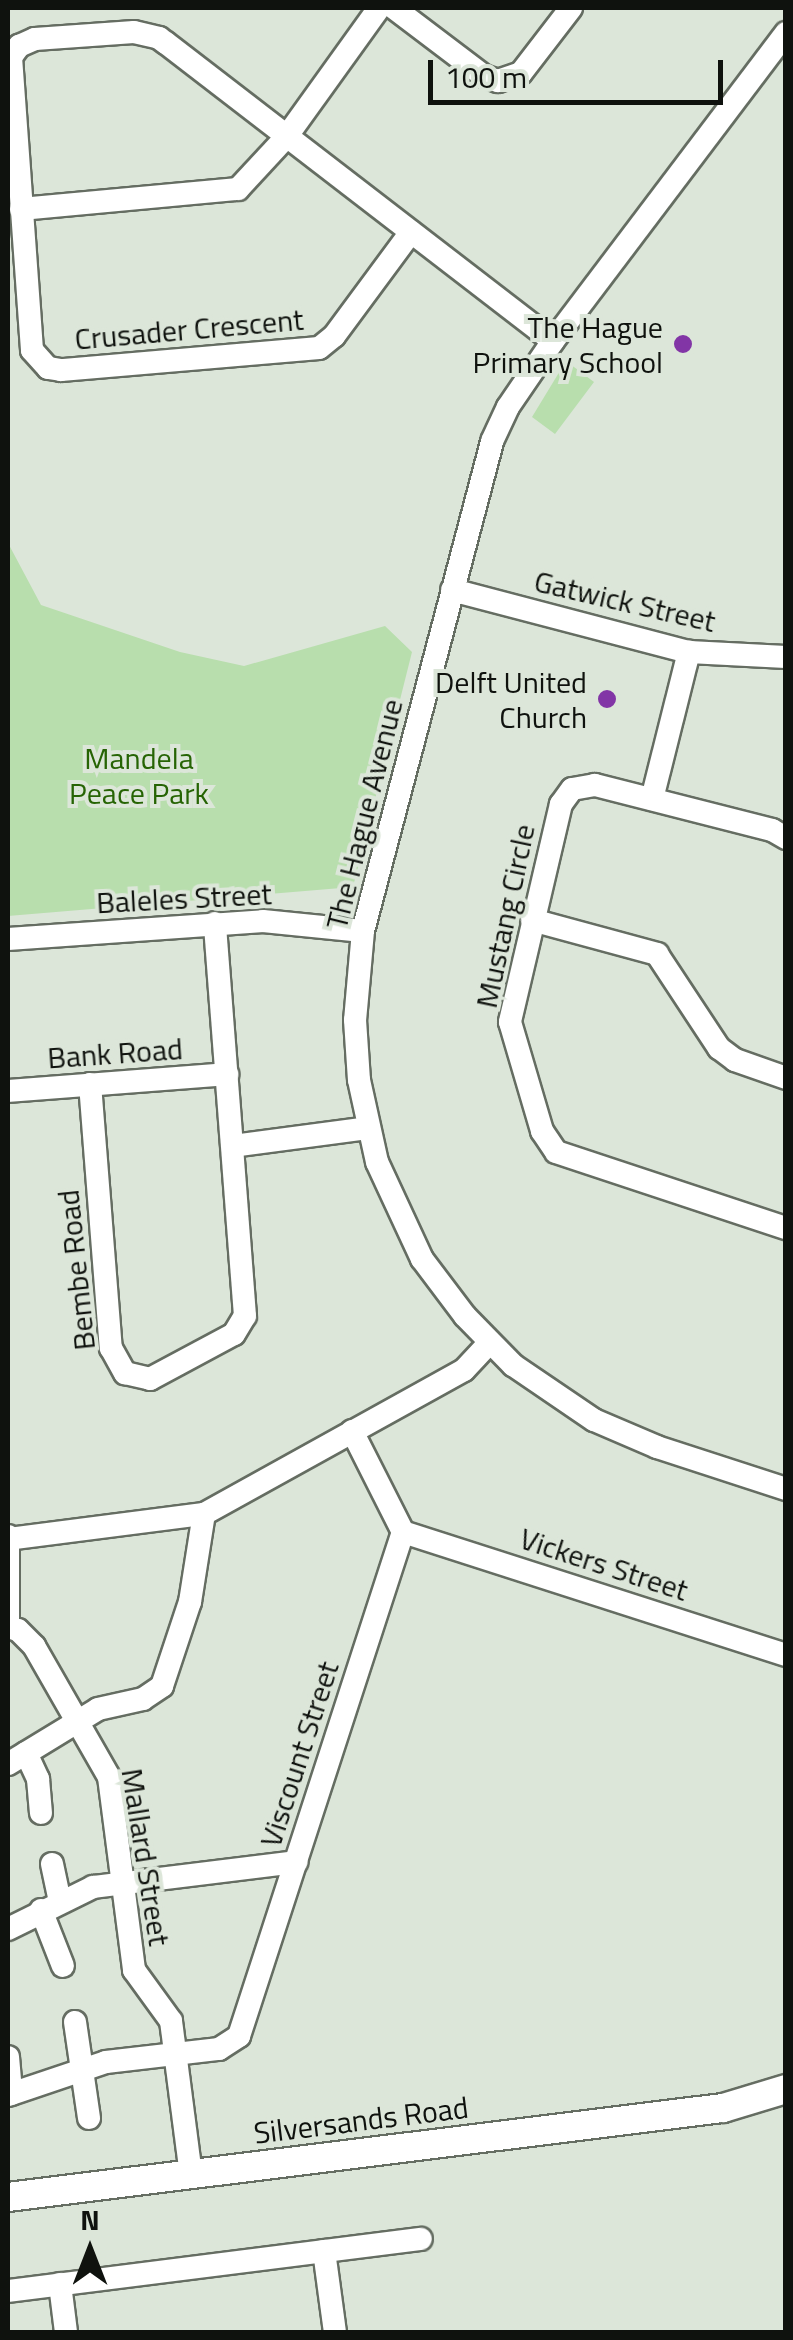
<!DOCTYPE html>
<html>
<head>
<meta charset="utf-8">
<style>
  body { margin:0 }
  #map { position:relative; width:793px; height:2340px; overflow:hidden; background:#dce6d9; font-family:"Titillium Web",sans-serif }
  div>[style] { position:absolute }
  .green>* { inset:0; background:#b8dead }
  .roads { filter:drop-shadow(2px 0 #656d62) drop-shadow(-2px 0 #656d62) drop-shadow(0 2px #656d62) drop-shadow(0 -2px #656d62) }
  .minor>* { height:22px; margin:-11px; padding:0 11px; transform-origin:11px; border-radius:11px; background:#fff }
  .tertiary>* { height:28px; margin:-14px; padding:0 14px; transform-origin:14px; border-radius:14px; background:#fff }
  .dots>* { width:28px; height:28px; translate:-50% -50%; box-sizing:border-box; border:5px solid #dce6d9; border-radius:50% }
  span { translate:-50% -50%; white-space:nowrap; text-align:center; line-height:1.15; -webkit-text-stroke:8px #dce6d9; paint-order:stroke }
  .poi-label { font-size:30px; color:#0f120e }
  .right { translate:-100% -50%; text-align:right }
  .street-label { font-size:30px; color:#0f120e }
  .park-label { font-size:30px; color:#266404 }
  .frame { position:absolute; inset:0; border:10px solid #0f120e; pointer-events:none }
  .north { position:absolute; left:40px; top:2200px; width:100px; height:100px; -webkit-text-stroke:8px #dce6d9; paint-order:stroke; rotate:0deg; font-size:28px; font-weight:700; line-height:40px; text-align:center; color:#0f120e }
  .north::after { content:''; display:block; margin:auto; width:35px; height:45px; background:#0f120e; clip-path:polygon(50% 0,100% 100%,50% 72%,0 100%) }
  .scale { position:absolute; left:428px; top:60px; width:295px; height:45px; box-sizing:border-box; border:5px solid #0f120e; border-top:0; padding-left:12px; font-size:30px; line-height:35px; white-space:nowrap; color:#0f120e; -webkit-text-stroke:8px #dce6d9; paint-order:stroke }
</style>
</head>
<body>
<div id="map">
  <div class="green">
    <div style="clip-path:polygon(566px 361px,594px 382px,555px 434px,532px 417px)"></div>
    <div style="clip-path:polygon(8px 543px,41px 605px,180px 652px,244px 666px,385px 626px,412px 652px,353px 887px,8px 916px)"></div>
  </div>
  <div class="roads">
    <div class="minor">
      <div style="left:394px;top:8px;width:113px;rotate:37.1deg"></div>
      <div style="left:484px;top:76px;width:15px;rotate:20deg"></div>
      <div style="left:498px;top:81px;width:24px;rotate:-19deg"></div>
      <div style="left:521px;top:73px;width:82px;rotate:-52.4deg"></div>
      <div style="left:786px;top:33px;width:386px;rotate:127.1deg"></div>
      <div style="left:553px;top:341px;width:80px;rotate:124.3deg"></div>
      <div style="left:508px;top:407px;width:38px;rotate:115deg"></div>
      <div style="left:492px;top:442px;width:506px;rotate:104.78deg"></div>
      <div style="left:363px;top:931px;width:89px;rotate:95.1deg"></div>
      <div style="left:355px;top:1020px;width:60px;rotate:86.2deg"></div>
      <div style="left:359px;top:1080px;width:84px;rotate:77.6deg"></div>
      <div style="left:377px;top:1162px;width:107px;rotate:65.1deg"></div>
      <div style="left:422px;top:1259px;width:71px;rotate:53deg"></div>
      <div style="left:465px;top:1316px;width:69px;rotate:45.6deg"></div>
      <div style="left:513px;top:1365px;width:98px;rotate:34.2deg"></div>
      <div style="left:594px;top:1420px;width:69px;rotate:23.2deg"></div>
      <div style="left:657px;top:1447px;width:136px;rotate:18deg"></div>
      <div style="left:21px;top:209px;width:218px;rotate:-5.3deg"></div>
      <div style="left:238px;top:189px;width:72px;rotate:-47.2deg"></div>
      <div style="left:287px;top:136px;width:158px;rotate:-54.3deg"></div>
      <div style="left:411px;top:232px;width:129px;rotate:126.5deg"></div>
      <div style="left:334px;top:336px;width:19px;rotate:141deg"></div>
      <div style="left:319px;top:348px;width:259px;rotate:175.1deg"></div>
      <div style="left:61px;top:370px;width:13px;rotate:-171deg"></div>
      <div style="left:48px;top:368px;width:24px;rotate:-132deg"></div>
      <div style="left:32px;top:350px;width:294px;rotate:-94.1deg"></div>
      <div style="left:11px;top:57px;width:14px;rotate:-54deg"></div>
      <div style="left:19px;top:46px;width:17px;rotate:-24deg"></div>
      <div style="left:35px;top:39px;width:99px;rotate:-4deg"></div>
      <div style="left:134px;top:32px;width:26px;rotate:13deg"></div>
      <div style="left:159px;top:38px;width:9px;rotate:36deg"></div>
      <div style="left:166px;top:43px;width:488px;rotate:37.6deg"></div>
      <div style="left:452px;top:590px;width:245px;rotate:14.7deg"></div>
      <div style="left:689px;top:652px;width:97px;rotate:3deg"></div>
      <div style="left:652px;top:799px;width:152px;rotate:-75.9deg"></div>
      <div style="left:786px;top:838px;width:16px;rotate:-150deg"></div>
      <div style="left:772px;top:830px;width:183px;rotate:-165.7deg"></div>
      <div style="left:595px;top:785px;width:23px;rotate:170deg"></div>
      <div style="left:572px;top:789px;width:19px;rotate:126deg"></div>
      <div style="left:561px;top:804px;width:224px;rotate:103.2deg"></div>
      <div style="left:510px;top:1022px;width:114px;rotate:73.6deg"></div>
      <div style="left:542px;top:1131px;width:25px;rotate:56deg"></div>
      <div style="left:556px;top:1152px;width:242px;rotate:18.3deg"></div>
      <div style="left:532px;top:920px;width:130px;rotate:15.2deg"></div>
      <div style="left:657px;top:954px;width:113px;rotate:56.6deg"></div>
      <div style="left:719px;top:1048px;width:20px;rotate:37deg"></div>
      <div style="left:735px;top:1060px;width:54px;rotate:19.4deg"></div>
      <div style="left:8px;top:939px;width:256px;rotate:-4deg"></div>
      <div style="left:263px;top:921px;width:100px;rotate:5.7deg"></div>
      <div style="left:90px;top:1084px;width:265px;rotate:85.5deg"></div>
      <div style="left:111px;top:1348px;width:29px;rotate:61deg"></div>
      <div style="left:125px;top:1373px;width:26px;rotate:13deg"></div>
      <div style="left:150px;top:1379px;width:95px;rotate:-28.2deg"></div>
      <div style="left:234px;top:1334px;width:21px;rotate:-59deg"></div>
      <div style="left:245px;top:1316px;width:394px;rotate:-94.4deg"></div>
      <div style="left:8px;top:1091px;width:220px;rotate:-4.4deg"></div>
      <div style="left:233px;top:1146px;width:136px;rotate:-7.6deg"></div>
      <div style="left:403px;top:1532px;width:402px;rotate:17.8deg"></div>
      <div style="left:8px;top:1536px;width:91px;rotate:90deg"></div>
      <div style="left:8px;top:1539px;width:198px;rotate:-7.3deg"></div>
      <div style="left:204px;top:1514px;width:297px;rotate:-29deg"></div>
      <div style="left:464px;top:1370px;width:37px;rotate:-47deg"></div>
      <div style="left:8px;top:1627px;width:10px;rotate:17deg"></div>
      <div style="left:18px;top:1630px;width:23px;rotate:45deg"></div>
      <div style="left:34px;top:1646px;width:151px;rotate:60.2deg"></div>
      <div style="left:109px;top:1777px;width:195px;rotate:82.6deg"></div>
      <div style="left:134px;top:1970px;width:63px;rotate:54deg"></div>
      <div style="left:171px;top:2021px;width:154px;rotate:82.6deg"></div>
      <div style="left:26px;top:1753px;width:29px;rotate:65deg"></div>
      <div style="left:38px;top:1779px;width:34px;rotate:85deg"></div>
      <div style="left:8px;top:1764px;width:105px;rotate:-31.4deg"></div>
      <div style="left:98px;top:1709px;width:46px;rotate:-12.5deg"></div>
      <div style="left:143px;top:1699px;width:23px;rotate:-34deg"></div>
      <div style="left:162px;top:1686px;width:89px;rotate:-71.6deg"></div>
      <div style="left:190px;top:1602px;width:89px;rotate:-81deg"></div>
      <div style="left:52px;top:1864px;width:38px;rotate:78deg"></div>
      <div style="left:41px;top:1910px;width:60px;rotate:68.6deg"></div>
      <div style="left:8px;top:1929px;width:95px;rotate:-26.3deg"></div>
      <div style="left:93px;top:1887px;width:205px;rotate:-7deg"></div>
      <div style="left:75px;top:2022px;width:97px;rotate:81.7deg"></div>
      <div style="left:8px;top:2057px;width:37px;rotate:85deg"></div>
      <div style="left:8px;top:2095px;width:103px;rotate:-18.6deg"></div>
      <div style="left:106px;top:2062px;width:114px;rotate:-6.6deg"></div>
      <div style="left:219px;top:2049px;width:24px;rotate:-33deg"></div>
      <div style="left:239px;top:2036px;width:530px;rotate:-71.98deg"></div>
      <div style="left:403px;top:1532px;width:113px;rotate:-116.8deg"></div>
      <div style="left:324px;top:2251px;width:82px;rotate:82.3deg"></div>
      <div style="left:60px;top:2284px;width:48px;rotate:82.9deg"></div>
      <div style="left:8px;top:2291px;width:416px;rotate:-7.2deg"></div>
    </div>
    <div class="tertiary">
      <div style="left:8px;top:2197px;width:721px;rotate:-7.1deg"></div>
      <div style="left:723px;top:2108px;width:66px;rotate:-16.8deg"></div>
    </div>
  </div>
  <div class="dots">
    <div style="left:683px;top:344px;background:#8235a6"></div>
    <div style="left:607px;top:699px;background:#8235a6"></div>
  </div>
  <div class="poi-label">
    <span class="right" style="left:663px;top:344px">The Hague<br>Primary School</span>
    <span class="right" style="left:587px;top:699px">Delft United<br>Church</span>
  </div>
  <div class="street-label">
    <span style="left:189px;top:329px;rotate:-5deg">Crusader Crescent</span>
    <span style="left:625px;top:601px;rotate:13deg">Gatwick Street</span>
    <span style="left:364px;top:814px;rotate:-76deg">The Hague Avenue</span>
    <span style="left:184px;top:898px;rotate:-3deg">Baleles Street</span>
    <span style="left:505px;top:916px;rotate:-78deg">Mustang Circle</span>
    <span style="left:115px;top:1053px;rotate:-4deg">Bank Road</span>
    <span style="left:76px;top:1270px;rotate:-96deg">Bembe Road</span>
    <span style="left:604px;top:1564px;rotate:18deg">Vickers Street</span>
    <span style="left:299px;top:1754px;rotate:-72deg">Viscount Street</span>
    <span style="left:146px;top:1857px;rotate:81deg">Mallard Street</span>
    <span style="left:361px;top:2120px;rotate:-7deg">Silversands Road</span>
  </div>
  <div class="park-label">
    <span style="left:139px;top:775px">Mandela<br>Peace Park</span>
  </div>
  <div class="frame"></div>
  <div class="north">N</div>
  <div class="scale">100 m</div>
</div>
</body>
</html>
